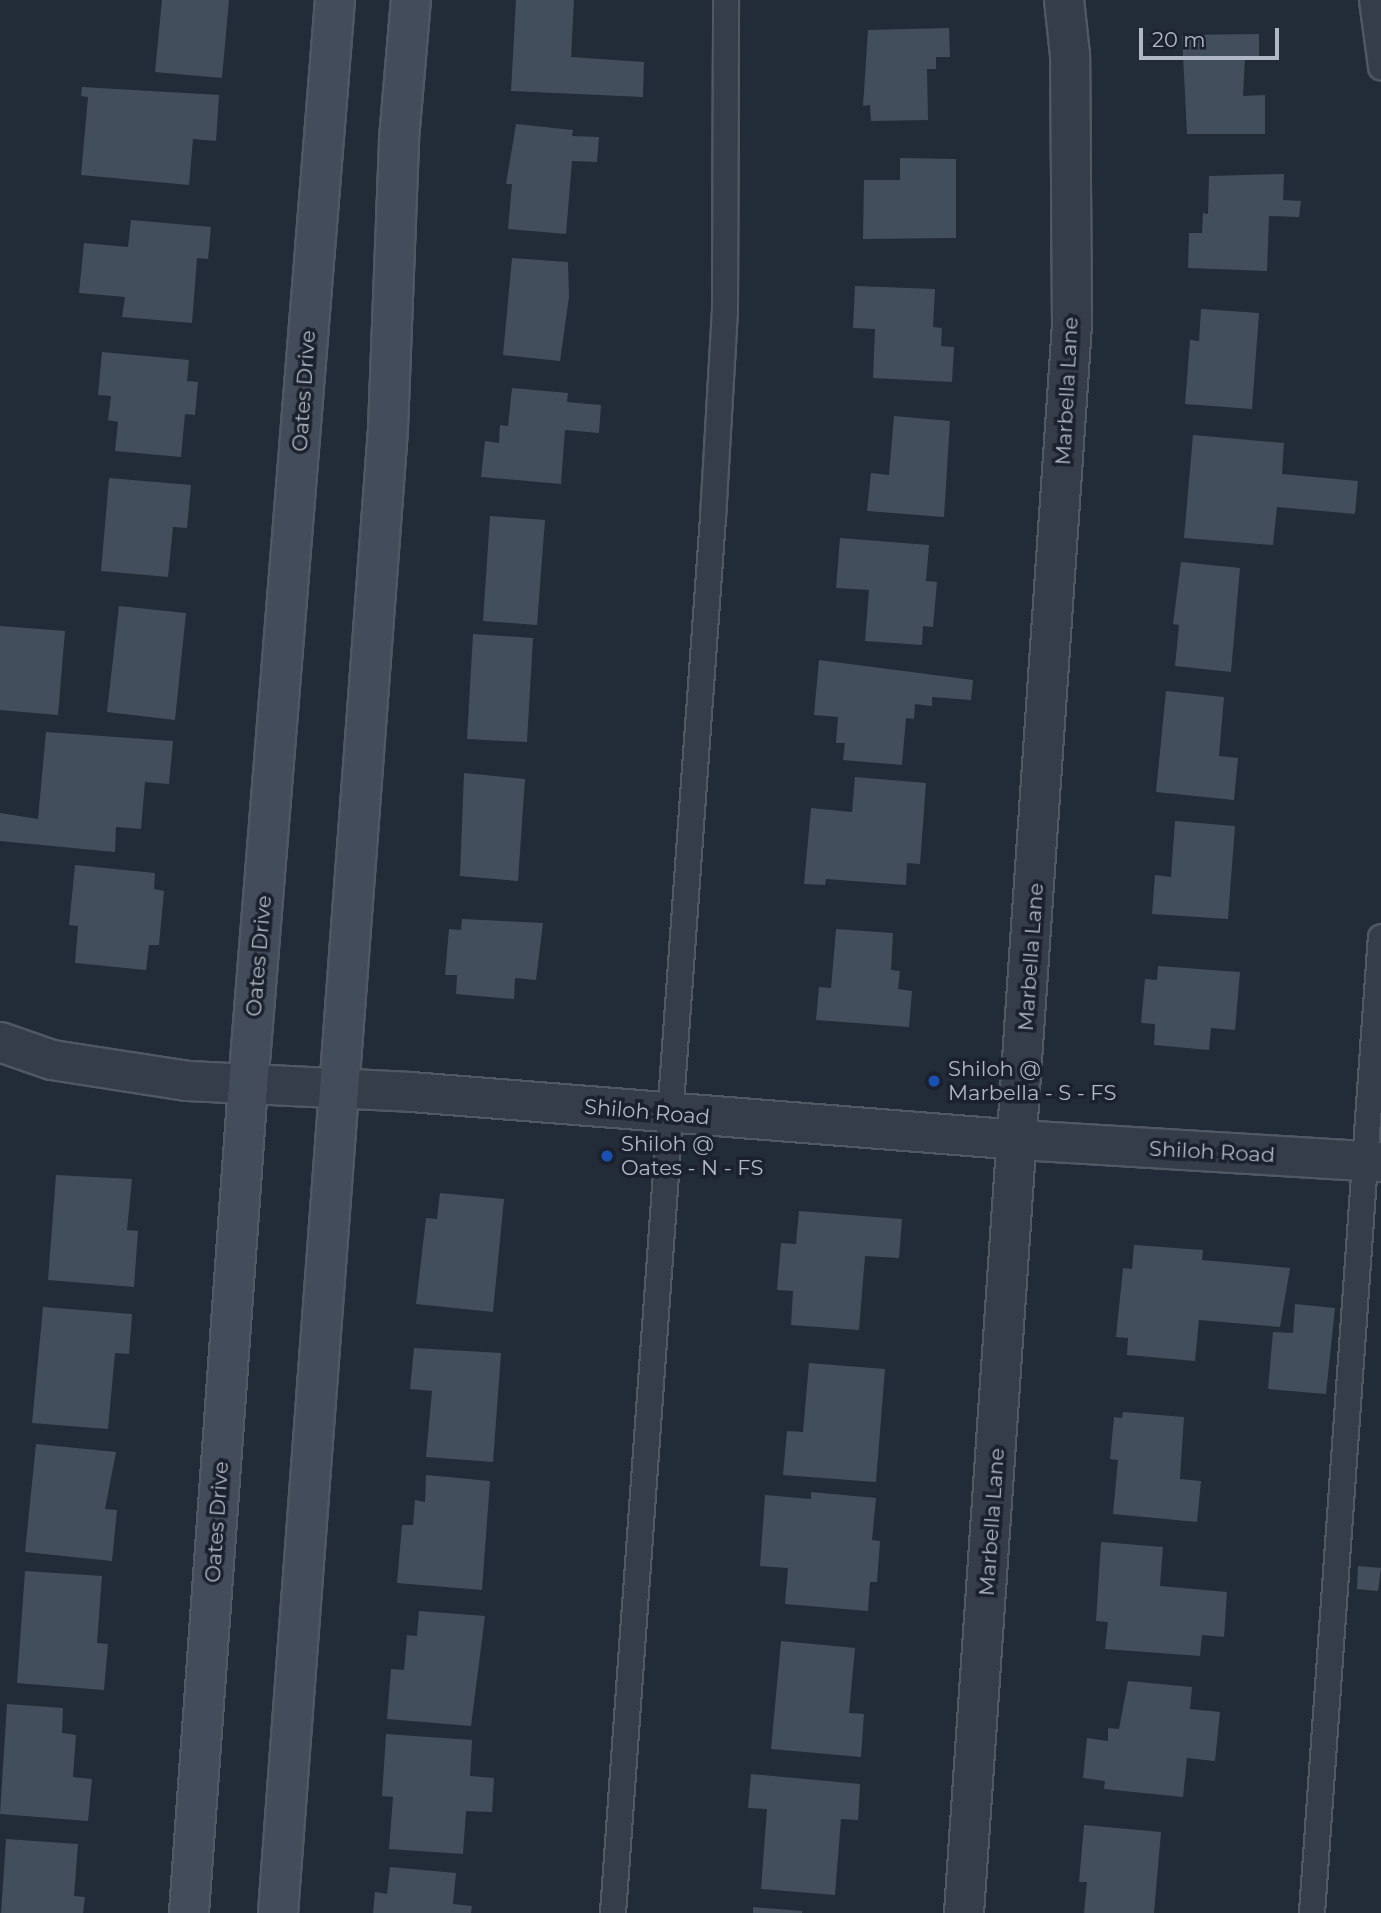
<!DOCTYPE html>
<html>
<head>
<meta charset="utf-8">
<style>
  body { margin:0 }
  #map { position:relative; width:1381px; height:1913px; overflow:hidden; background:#222b38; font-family:Montserrat,sans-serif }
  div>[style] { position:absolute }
  .building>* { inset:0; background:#434e5c }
  .roads { filter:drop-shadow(2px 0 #505863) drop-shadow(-2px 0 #505863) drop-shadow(0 2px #505863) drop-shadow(0 -2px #505863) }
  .service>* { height:24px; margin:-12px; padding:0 12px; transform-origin:12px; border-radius:12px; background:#353d48 }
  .minor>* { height:38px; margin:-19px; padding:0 19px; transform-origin:19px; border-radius:19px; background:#353d48 }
  .tertiary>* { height:38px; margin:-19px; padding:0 19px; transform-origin:19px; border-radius:19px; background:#353d48 }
  .secondary>* { height:38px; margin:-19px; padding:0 19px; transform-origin:19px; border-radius:19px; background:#434c5b }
  .dots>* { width:19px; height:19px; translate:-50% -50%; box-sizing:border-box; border:4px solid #1b222d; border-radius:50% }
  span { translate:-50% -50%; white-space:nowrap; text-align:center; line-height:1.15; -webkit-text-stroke:7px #1b222d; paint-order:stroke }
  .street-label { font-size:21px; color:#b0b8c5 }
  .poi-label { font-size:21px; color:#b0b8c5 }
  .left { translate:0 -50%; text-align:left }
  .scale { position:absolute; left:1139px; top:28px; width:140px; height:32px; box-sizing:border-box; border:4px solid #b0b8c5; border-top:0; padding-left:9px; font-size:21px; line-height:24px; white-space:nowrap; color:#b0b8c5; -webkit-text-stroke:5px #1b222d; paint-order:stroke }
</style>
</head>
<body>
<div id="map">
  <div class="building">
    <div style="clip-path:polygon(162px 0,229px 0,222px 78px,155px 72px)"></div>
    <div style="clip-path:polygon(516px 0,574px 0,571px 57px,644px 62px,643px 97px,511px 91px)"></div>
    <div style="clip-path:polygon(949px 28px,950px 57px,936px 57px,936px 69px,927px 69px,928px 120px,871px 121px,870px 105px,863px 106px,868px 30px)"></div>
    <div style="clip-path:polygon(1259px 34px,1259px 57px,1245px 58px,1243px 96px,1265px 95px,1265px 134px,1187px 134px,1182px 35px)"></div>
    <div style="clip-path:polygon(82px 87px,219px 95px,216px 141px,193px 139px,189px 185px,81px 175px,88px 97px,81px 96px)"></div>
    <div style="clip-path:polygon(516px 124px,573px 130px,572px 136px,599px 137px,597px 162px,572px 161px,566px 234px,508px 229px,512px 184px,506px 184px)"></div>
    <div style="clip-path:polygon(900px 158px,956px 159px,956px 238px,863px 239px,864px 180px,900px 180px)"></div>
    <div style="clip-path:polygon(1284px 174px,1283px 200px,1301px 201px,1299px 217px,1269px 216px,1267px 271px,1188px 268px,1189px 233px,1202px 233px,1203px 213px,1208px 214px,1209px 176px)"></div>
    <div style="clip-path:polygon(131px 220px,211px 227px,208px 259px,197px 258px,192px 323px,122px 317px,125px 297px,79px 293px,84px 243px,128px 247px)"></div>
    <div style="clip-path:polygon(512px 258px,568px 262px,569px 297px,560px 361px,503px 355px)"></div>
    <div style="clip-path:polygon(855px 286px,935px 289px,933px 327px,942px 328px,941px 346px,954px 347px,952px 382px,873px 378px,875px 329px,853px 328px)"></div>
    <div style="clip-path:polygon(1201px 309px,1259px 313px,1252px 409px,1185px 404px,1190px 340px,1199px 341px)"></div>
    <div style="clip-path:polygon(102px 352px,189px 360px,187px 381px,198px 382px,195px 415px,185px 414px,181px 457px,115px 451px,118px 422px,108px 420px,111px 396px,98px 395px)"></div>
    <div style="clip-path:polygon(512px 388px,568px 393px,567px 402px,601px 405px,599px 433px,565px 430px,561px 484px,481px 477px,485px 441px,499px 443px,500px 425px,508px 426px)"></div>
    <div style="clip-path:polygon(894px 416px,950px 421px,944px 517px,867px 511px,871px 473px,889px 475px)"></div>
    <div style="clip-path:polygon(1193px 435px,1284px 443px,1282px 474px,1358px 481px,1355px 514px,1277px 507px,1273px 545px,1184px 538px)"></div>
    <div style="clip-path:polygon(109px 478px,191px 485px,187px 528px,173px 527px,168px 577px,101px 571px)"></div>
    <div style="clip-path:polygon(490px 516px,545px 520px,537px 625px,483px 621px)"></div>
    <div style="clip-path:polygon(840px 538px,929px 545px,926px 581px,937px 582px,933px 627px,923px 626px,922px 645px,865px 641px,869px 590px,836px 588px)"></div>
    <div style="clip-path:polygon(1181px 562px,1240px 568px,1231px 672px,1175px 666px,1179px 625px,1173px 624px)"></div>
    <div style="clip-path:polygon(119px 606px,186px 613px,175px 720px,107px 712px)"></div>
    <div style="clip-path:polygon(0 626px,65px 631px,58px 715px,0 710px)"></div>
    <div style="clip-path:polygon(473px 634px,533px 638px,527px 742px,467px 739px)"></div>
    <div style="clip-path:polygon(819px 660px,973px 680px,971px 700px,932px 697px,932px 706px,915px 704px,914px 719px,906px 718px,902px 765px,843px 760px,845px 743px,836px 743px,838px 717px,814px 715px)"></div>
    <div style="clip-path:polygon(1166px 691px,1224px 697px,1219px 756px,1238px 758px,1234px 800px,1156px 792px)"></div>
    <div style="clip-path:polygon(46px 732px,173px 741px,169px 784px,145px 782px,141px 829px,116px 827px,115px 852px,0 841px,0 813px,38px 819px)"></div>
    <div style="clip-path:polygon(464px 773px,525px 779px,518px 881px,460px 876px)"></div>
    <div style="clip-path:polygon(855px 777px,926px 783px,920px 864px,907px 863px,906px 885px,826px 879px,825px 885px,804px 884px,811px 808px,852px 812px)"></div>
    <div style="clip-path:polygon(1175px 821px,1235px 826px,1228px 919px,1152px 914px,1155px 875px,1171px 877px)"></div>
    <div style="clip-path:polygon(75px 865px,155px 873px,154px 889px,164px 891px,159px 945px,149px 945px,146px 970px,75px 963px,78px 926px,69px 925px)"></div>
    <div style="clip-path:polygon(462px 919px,543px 923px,536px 980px,515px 978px,514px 999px,456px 994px,457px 975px,445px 975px,449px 929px,461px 930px)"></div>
    <div style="clip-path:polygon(836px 929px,893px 933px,891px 970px,900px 971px,898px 989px,912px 991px,909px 1027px,816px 1020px,819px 987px,831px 988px)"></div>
    <div style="clip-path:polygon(1158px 966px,1240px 972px,1235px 1030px,1211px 1028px,1209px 1050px,1154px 1045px,1155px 1024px,1141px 1023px,1145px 979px,1157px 980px)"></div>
    <div style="clip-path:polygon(56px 1175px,132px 1179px,127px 1230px,138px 1231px,134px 1287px,48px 1280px)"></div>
    <div style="clip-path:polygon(440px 1193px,504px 1199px,493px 1312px,416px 1304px,426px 1218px,437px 1219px)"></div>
    <div style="clip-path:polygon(799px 1211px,902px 1219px,899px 1258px,865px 1256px,859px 1330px,791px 1325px,793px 1291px,777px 1290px,781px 1243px,796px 1244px)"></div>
    <div style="clip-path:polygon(1134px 1245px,1203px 1250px,1202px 1260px,1290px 1268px,1280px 1327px,1199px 1320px,1195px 1361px,1127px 1355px,1128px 1338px,1116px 1337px,1123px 1268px,1132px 1269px)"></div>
    <div style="clip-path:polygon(1295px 1304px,1335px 1308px,1326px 1394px,1268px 1389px,1273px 1332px,1293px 1333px)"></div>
    <div style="clip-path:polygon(43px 1307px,132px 1314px,129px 1354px,115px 1353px,108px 1429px,32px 1423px)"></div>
    <div style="clip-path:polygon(414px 1348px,501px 1353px,493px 1462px,426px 1457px,432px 1391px,410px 1389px)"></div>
    <div style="clip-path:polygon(809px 1363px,885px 1369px,876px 1482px,783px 1475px,787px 1431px,803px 1432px)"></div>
    <div style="clip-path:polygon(1123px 1412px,1184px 1417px,1180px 1479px,1201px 1481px,1197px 1522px,1113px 1514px,1118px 1460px,1110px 1459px,1114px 1417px,1122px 1418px)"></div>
    <div style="clip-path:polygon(36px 1444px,116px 1452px,105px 1509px,117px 1510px,112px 1561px,25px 1552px)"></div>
    <div style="clip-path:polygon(426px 1475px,490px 1481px,482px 1590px,397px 1583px,402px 1525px,413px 1525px,415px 1500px,425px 1502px)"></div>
    <div style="clip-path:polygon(811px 1492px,876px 1498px,872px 1540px,880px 1541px,877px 1582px,870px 1582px,868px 1611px,785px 1604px,788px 1568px,760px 1566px,765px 1495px,811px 1499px)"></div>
    <div style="clip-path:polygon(1101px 1542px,1163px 1547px,1160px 1586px,1227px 1592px,1224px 1637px,1202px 1635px,1200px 1656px,1105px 1649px,1108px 1622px,1096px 1621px)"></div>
    <div style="clip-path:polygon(1358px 1566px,1381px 1568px,1378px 1591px,1357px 1589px)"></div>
    <div style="clip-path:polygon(25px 1571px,102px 1576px,97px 1643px,108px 1644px,104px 1690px,17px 1683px)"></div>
    <div style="clip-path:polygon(419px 1611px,485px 1616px,471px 1726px,387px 1719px,391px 1669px,404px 1670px,407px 1635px,417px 1636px)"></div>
    <div style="clip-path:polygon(781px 1641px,855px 1648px,849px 1713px,864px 1714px,861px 1757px,771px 1749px)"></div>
    <div style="clip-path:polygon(1128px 1681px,1192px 1687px,1190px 1709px,1220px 1712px,1215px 1761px,1187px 1758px,1183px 1797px,1104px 1789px,1105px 1781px,1083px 1778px,1087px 1738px,1108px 1741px,1108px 1728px,1119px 1729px)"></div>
    <div style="clip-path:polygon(7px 1704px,63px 1708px,62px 1733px,76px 1735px,73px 1777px,92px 1779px,88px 1821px,0 1814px)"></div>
    <div style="clip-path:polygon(386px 1734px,472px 1740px,470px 1776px,494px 1778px,492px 1812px,466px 1811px,463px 1854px,389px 1849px,393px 1797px,382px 1796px)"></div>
    <div style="clip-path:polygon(751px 1774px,860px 1784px,858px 1820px,841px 1819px,835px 1895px,761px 1889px,767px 1809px,748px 1808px)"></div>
    <div style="clip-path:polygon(1084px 1825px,1161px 1832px,1154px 1913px,1084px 1913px,1087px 1882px,1079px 1882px)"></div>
    <div style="clip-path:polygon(6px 1839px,78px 1844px,74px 1896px,85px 1897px,83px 1913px,1px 1913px)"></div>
    <div style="clip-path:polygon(390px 1867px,456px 1873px,453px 1904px,472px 1906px,471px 1913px,373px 1913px,375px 1892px,387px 1894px)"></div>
    <div style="clip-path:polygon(753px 1907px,802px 1911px,802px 1913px,753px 1913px)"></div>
  </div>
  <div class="roads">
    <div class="service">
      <div style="left:1372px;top:0;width:68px;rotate:82.3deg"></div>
      <div style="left:613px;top:1913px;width:1399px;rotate:-85.9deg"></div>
      <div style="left:713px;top:518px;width:207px;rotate:-86.7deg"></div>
      <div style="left:725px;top:311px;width:311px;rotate:-89.8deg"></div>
      <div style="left:1312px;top:1913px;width:978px;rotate:-85.96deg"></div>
    </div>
    <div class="minor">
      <div style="left:964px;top:1913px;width:1592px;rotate:-86.11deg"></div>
      <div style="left:1072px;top:325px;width:270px;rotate:-90.4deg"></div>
      <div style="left:1070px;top:55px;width:55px;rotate:-96.2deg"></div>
    </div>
    <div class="tertiary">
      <div style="left:0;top:1042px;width:55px;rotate:19.1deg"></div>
      <div style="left:52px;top:1060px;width:138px;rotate:8.8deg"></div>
      <div style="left:188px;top:1081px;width:223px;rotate:2.8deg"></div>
      <div style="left:411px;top:1092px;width:611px;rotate:4.51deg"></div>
      <div style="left:1020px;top:1140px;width:362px;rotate:3.5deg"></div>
    </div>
    <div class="secondary">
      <div style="left:189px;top:1913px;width:829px;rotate:-85.92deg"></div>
      <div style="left:248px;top:1086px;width:1089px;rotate:-85.42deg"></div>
      <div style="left:278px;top:1913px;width:1488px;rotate:-85.76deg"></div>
      <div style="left:388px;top:429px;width:290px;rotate:-87.8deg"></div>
      <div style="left:399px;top:139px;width:140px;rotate:-85.1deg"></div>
    </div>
  </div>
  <div class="dots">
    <div style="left:934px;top:1081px;background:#1a4fb4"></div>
    <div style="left:607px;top:1156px;background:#1a4fb4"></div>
  </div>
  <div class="street-label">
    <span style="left:304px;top:391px;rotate:-86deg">Oates Drive</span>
    <span style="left:1067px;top:391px;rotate:-87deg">Marbella Lane</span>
    <span style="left:259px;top:956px;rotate:-85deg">Oates Drive</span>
    <span style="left:1031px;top:957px;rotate:-86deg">Marbella Lane</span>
    <span style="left:647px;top:1112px;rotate:5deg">Shiloh Road</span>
    <span style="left:1212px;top:1152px;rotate:3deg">Shiloh Road</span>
    <span style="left:217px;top:1522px;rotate:-86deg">Oates Drive</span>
    <span style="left:992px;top:1522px;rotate:-86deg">Marbella Lane</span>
  </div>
  <div class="poi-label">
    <span class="left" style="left:948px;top:1081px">Shiloh @<br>Marbella - S - FS</span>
    <span class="left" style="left:621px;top:1156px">Shiloh @<br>Oates - N - FS</span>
  </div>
  <div class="scale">20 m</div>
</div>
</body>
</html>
